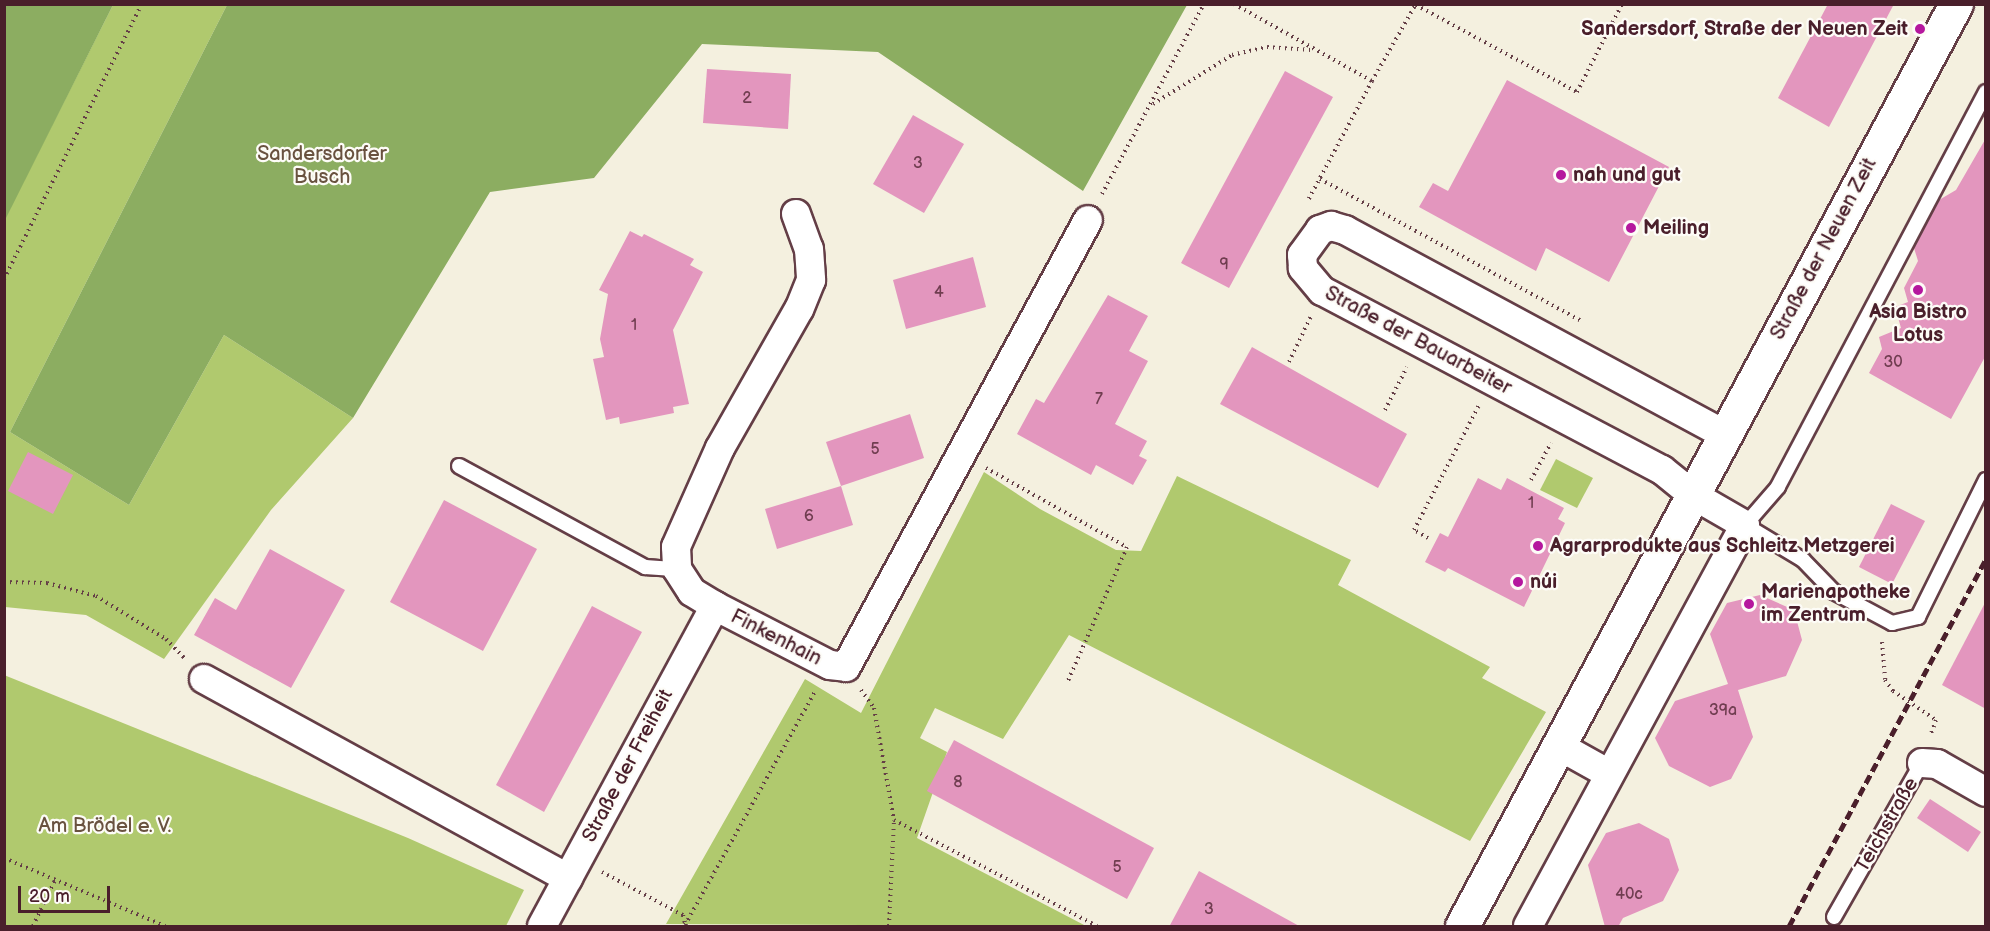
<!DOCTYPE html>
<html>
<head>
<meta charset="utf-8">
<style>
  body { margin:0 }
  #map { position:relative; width:1990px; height:931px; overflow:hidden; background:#f4f0df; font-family:"Balsamiq Sans",sans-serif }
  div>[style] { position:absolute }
  .green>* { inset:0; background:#b0c96e }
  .forest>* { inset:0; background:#8cad61 }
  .building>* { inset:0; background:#e396be }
  .path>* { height:4px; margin-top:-2px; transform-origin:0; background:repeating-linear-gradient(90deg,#643e46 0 1.5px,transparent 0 6px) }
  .roads { filter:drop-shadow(2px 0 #643e46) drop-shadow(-2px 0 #643e46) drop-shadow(0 2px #643e46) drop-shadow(0 -2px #643e46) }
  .service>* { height:14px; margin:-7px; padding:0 7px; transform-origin:7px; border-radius:7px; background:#fff }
  .minor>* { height:28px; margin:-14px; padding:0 14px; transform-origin:14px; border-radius:14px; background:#fff }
  .tertiary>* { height:33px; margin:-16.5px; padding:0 16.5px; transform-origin:16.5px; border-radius:16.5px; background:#fff }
  .rail>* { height:4.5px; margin-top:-2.25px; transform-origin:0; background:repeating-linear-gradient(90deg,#4a1f2b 0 9px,transparent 0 13.5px) }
  .dots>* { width:16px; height:16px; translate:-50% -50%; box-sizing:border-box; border:3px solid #fdfcf7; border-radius:50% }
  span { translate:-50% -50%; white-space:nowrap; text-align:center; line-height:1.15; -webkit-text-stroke:4.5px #fdfcf7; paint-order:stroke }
  .number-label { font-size:16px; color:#703d50 }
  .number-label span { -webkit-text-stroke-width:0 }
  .poi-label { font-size:20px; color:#4a1f2b; font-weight:700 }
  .right { translate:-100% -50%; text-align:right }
  .left { translate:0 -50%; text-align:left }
  .park-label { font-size:20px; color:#69523f }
  .street-label { font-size:20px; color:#4a1f2b }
  .frame { position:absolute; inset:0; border:6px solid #4a1f2b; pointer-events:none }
  .scale { position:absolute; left:18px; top:886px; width:92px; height:27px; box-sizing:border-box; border:3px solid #4a1f2b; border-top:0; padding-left:8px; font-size:18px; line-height:21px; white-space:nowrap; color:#4a1f2b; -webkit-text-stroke:4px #fdfcf7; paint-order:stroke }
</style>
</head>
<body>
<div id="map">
  <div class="green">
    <div style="clip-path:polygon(113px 5px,227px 5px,10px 432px,129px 505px,224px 335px,353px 418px,271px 510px,164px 659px,86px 615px,5px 607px,4px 220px)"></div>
    <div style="clip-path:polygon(1556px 459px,1593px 478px,1577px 508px,1540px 490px)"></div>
    <div style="clip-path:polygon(984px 472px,1040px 509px,1116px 550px,1141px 551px,1177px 476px,1351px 560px,1338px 585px,1490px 667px,1482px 678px,1546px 712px,1470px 841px,1069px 635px,1003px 739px,935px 708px,920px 738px,947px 752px,917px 838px,1086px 926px,666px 924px,805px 679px,861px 713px)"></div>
    <div style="clip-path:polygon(4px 675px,408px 838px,524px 890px,506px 926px,5px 926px)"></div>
  </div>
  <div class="forest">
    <div style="clip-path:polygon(5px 4px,113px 5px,5px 220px,4px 5px)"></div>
    <div style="clip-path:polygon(227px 5px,227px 4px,1187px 5px,1083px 191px,878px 52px,702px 44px,594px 178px,490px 192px,353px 418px,224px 335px,129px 505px,10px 432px)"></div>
  </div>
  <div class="building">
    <div style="clip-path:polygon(1828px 4px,1894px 4px,1829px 127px,1778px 98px)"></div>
    <div style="clip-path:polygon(707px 69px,791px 74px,788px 129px,703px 123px)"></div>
    <div style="clip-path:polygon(1285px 71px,1333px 97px,1229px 288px,1181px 263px)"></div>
    <div style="clip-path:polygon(1507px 80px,1669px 167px,1609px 282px,1546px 248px,1536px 271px,1419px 207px,1433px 183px,1448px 191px)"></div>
    <div style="clip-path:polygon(913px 115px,964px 144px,924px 213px,873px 184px)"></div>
    <div style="clip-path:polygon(1986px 138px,1986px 355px,1951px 419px,1869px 373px,1882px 349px,1879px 337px,1901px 328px,1895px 307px,1908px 302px,1904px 288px,1918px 261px,1914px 248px,1939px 200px,1956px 190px)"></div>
    <div style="clip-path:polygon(630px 231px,642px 237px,644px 234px,694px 259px,690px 265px,703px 272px,673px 330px,689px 404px,673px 407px,674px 413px,620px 424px,619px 417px,606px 420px,593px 359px,604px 357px,600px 339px,608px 294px,599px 290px)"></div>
    <div style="clip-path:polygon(973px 257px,986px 307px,906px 329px,893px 280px)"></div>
    <div style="clip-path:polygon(1108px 295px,1148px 316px,1129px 351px,1148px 361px,1115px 424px,1147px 441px,1139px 456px,1147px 460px,1133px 485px,1096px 465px,1091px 475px,1017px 434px,1036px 399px,1044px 403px)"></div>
    <div style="clip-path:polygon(1252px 347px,1407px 434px,1378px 488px,1220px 404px)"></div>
    <div style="clip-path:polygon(910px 414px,924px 458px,841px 486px,826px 442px)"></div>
    <div style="clip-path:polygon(28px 452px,73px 475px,53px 514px,8px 491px)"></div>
    <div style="clip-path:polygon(1478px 478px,1501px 490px,1507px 478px,1564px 508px,1558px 519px,1565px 523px,1524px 607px,1448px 568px,1445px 572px,1425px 562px,1440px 533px,1448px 537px)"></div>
    <div style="clip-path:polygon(841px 486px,853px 525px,777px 549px,765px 509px)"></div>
    <div style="clip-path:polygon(444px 500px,537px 549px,483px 651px,390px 602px)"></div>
    <div style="clip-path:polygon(1891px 504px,1925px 521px,1892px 584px,1859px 567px)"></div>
    <div style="clip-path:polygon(270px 549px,345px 590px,291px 688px,194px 635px,215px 598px,236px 610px)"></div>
    <div style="clip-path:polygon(1760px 595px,1794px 610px,1802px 640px,1786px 676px,1738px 690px,1753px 737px,1731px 779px,1710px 787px,1669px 766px,1655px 738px,1675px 701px,1728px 684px,1710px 634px,1727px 603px)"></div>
    <div style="clip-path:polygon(1986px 601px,1986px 709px,1942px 685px)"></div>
    <div style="clip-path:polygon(592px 606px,642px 632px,544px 812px,496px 785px)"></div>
    <div style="clip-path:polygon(954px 740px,1154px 848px,1127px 899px,927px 791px)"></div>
    <div style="clip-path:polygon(1930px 799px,1981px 832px,1968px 852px,1917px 818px)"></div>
    <div style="clip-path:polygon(1639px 823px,1669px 839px,1679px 870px,1663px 901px,1623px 918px,1618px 927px,1605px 927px,1588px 865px,1606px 833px)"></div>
    <div style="clip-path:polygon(1199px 871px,1301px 927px,1169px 927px)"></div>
  </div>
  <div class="path">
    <div style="left:1234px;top:4px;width:158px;rotate:29.2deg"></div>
    <div style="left:1372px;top:81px;width:137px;rotate:118.2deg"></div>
    <div style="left:1416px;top:5px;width:183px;rotate:28.4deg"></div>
    <div style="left:1577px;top:92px;width:99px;rotate:-62.9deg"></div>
    <div style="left:1372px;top:81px;width:89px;rotate:-60.3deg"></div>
    <div style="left:1153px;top:104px;width:93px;rotate:-31.8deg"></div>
    <div style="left:1232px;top:55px;width:36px;rotate:-13deg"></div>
    <div style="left:1267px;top:47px;width:44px;rotate:3.9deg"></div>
    <div style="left:1320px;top:179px;width:297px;rotate:28.5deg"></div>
    <div style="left:1102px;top:194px;width:216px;rotate:-61.8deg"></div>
    <div style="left:4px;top:279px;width:308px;rotate:-63.4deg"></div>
    <div style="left:1289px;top:362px;width:51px;rotate:-64.4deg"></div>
    <div style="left:1385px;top:410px;width:48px;rotate:-62.9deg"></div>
    <div style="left:986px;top:468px;width:162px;rotate:29.3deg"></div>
    <div style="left:1127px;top:547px;width:146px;rotate:113.8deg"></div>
    <div style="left:1531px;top:480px;width:42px;rotate:-61.6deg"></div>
    <div style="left:1428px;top:538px;width:16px;rotate:-150deg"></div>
    <div style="left:1414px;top:530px;width:141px;rotate:-62.5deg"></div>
    <div style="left:4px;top:582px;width:43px;rotate:1.3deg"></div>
    <div style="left:47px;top:583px;width:51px;rotate:14.9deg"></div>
    <div style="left:96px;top:596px;width:82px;rotate:31.6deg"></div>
    <div style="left:166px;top:639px;width:28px;rotate:46deg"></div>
    <div style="left:1882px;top:642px;width:38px;rotate:85deg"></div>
    <div style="left:1885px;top:680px;width:14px;rotate:54deg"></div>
    <div style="left:1893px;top:691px;width:52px;rotate:34deg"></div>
    <div style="left:1936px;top:720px;width:15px;rotate:110deg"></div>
    <div style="left:861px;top:690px;width:22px;rotate:54deg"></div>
    <div style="left:874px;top:708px;width:114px;rotate:79.9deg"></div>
    <div style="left:894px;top:820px;width:229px;rotate:27.6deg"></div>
    <div style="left:4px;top:858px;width:175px;rotate:22.9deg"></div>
    <div style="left:602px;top:872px;width:92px;rotate:28deg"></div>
    <div style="left:683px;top:915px;width:9px;rotate:77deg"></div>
    <div style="left:33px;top:926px;width:51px;rotate:-64.4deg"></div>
    <div style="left:687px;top:926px;width:2px;rotate:-153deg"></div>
    <div style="left:685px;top:925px;width:269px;rotate:-60.9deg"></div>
    <div style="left:889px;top:926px;width:106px;rotate:-87.3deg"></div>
  </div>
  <div class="roads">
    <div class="service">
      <div style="left:1986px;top:92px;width:446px;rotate:117.8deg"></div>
      <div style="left:1778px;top:487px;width:50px;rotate:131deg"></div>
      <div style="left:1745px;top:525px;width:68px;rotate:31.1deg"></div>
      <div style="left:1803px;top:560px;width:45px;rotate:45.9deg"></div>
      <div style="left:1834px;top:592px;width:66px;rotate:28.1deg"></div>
      <div style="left:1892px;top:623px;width:27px;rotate:-13deg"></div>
      <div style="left:1918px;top:617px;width:153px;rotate:-63.6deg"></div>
      <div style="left:459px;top:466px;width:212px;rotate:28.5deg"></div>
      <div style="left:645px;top:567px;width:32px;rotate:4deg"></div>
      <div style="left:1834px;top:917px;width:177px;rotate:-60.3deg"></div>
    </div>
    <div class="minor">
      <div style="left:796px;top:214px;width:37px;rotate:70deg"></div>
      <div style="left:809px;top:249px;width:31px;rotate:86deg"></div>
      <div style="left:811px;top:280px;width:31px;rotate:112deg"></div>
      <div style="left:799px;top:309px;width:160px;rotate:119.6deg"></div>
      <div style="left:720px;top:448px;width:108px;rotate:114deg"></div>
      <div style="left:676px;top:547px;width:22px;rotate:87deg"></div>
      <div style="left:677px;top:569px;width:27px;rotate:57deg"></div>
      <div style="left:692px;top:592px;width:27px;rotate:31deg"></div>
      <div style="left:715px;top:606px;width:129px;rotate:27.2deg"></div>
      <div style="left:830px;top:665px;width:16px;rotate:7deg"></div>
      <div style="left:846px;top:667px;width:508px;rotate:-61.57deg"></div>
      <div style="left:204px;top:679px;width:415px;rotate:28.7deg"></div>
      <div style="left:1559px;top:746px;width:57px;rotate:29.2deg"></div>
      <div style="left:1922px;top:763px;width:15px;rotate:4deg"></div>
      <div style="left:1937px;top:764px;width:56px;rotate:29.7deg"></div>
      <div style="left:542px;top:926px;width:364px;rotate:-61.6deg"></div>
      <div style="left:1528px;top:926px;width:456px;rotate:-61.6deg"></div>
      <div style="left:1745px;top:525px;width:60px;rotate:-150deg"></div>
      <div style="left:1693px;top:495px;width:40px;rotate:-141deg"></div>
      <div style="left:1662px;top:470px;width:384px;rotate:-152.2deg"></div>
      <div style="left:1322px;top:291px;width:30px;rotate:-130deg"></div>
      <div style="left:1303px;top:268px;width:13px;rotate:-94deg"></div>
      <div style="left:1302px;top:255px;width:31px;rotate:-54deg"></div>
      <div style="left:1320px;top:230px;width:12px;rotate:-20deg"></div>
      <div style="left:1331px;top:226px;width:15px;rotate:16deg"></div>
      <div style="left:1345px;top:230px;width:432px;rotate:28.3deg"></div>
    </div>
    <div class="tertiary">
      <div style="left:1462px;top:926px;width:1046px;rotate:-61.82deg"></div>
    </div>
  </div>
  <div class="rail">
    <div style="left:1789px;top:926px;width:417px;rotate:-61.8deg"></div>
  </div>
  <div class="dots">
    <div style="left:1920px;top:29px;background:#b5179e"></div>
    <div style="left:1561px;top:175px;background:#b5179e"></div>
    <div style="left:1631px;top:228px;background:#b5179e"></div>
    <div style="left:1918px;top:290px;background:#b5179e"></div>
    <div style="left:1538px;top:546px;background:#b5179e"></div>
    <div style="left:1518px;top:582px;background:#b5179e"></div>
    <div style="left:1749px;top:604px;background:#b5179e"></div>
  </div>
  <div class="number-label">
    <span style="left:747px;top:99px">2</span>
    <span style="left:918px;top:164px">3</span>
    <span style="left:1224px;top:265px">9</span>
    <span style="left:939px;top:293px">4</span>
    <span style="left:634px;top:326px">1</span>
    <span style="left:1893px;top:363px">30</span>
    <span style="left:1099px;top:400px">7</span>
    <span style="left:875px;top:450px">5</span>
    <span style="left:1531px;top:504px">1</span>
    <span style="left:809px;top:517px">6</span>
    <span style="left:1723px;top:711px">39a</span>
    <span style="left:958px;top:783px">8</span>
    <span style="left:1117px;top:868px">5</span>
    <span style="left:1629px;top:895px">40c</span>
    <span style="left:1209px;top:910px">3</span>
  </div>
  <div class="poi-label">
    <span class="right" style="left:1908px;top:29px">Sandersdorf, Straße der Neuen Zeit</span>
    <span class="left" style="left:1573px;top:175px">nah und gut</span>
    <span class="left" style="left:1643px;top:228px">Meiling</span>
    <span style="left:1918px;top:324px">Asia Bistro<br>Lotus</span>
    <span class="left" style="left:1550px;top:546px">Agrarprodukte aus Schleitz Metzgerei</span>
    <span class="left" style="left:1530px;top:582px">núi</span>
    <span class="left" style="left:1761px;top:604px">Marienapotheke<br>im Zentrum</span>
  </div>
  <div class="park-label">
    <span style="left:322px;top:166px">Sandersdorfer<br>Busch</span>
    <span style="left:105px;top:826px">Am Brödel e. V.</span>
  </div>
  <div class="street-label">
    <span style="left:1824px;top:249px;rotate:-62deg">Straße der Neuen Zeit</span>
    <span style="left:1418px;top:341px;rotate:28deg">Straße der Bauarbeiter</span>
    <span style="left:776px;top:638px;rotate:27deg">Finkenhain</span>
    <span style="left:628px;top:766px;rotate:-62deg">Straße der Freiheit</span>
    <span style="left:1887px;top:825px;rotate:-60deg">Teichstraße</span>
  </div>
  <div class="frame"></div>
  <div class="scale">20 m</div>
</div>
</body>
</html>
